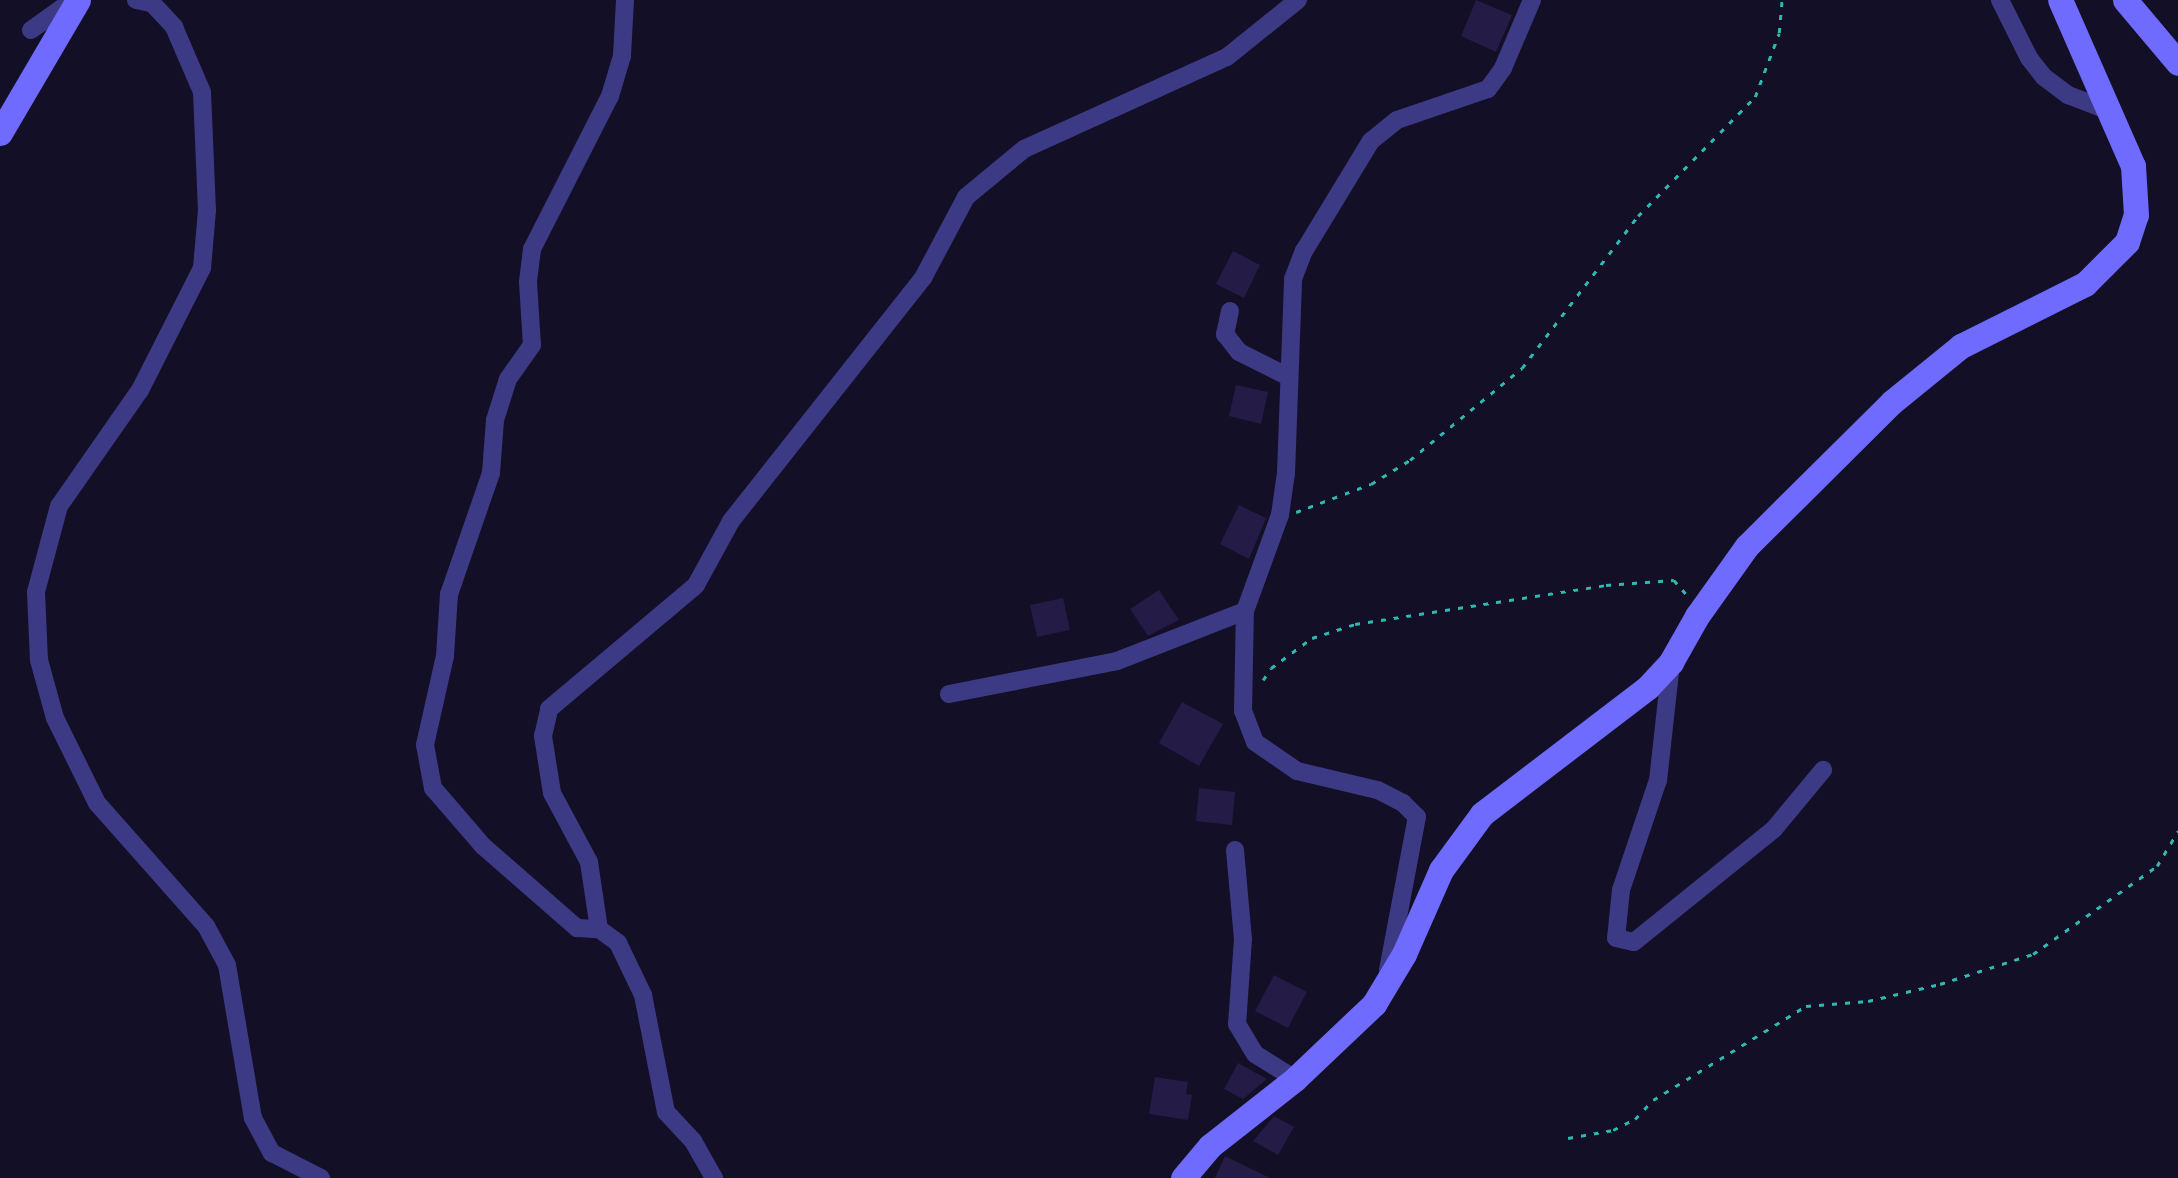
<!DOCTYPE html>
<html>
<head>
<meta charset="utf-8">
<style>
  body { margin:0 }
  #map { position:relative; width:2178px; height:1178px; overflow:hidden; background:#130f26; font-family:"PT Sans Narrow",sans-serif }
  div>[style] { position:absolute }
  .building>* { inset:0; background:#241b47 }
  .path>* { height:2.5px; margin-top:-1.25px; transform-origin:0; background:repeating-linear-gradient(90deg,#2fb8b0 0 5px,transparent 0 13px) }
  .street>* { height:18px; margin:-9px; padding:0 9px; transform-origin:9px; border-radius:9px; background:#3d3a85 }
  .secondary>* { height:25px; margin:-12.5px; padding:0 12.5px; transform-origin:12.5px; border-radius:12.5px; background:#6f6bff }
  span { translate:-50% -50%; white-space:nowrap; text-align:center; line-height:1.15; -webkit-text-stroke:8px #130f26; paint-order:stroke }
</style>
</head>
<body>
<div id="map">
  <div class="building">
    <div style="clip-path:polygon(1476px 0,1512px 15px,1496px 52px,1461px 36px)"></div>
    <div style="clip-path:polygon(1233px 251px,1260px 265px,1244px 298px,1216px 284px)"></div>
    <div style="clip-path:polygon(1236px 385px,1268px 392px,1261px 424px,1229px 416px)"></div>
    <div style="clip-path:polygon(1239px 505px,1266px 518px,1249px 559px,1220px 544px)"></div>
    <div style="clip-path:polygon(1159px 590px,1179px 620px,1148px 636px,1130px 609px)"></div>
    <div style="clip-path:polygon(1063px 598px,1070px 630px,1037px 637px,1030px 605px)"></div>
    <div style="clip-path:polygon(1182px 702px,1223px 724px,1199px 766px,1159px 743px)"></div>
    <div style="clip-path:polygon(1199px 788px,1235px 792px,1232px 825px,1196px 821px)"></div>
    <div style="clip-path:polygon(1274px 975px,1307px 992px,1288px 1028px,1255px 1011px)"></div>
    <div style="clip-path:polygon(1238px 1063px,1267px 1079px,1243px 1099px,1224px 1089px)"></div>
    <div style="clip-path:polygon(1155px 1077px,1188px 1082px,1186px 1094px,1192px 1095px,1188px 1120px,1149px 1114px)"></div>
    <div style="clip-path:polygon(1274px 1116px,1294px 1127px,1278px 1155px,1253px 1141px)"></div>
    <div style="clip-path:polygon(1225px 1156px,1270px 1178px,1215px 1178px)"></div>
  </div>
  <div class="path">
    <div style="left:1296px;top:512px;width:80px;rotate:-20.5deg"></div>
    <div style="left:1371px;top:484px;width:46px;rotate:-31.6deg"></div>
    <div style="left:1410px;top:460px;width:145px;rotate:-39.4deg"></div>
    <div style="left:1522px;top:368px;width:191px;rotate:-52.7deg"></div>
    <div style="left:1638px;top:216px;width:167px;rotate:-45.5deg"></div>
    <div style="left:1755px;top:97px;width:68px;rotate:-69.4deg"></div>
    <div style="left:1779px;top:33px;width:33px;rotate:-85deg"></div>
    <div style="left:1263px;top:680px;width:14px;rotate:-56deg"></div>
    <div style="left:1271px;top:668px;width:51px;rotate:-36.2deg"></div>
    <div style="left:1312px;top:638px;width:45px;rotate:-18deg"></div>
    <div style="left:1355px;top:624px;width:254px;rotate:-8.8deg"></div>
    <div style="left:1606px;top:585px;width:68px;rotate:-4.2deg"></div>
    <div style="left:1674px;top:580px;width:18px;rotate:49deg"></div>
    <div style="left:1568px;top:1138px;width:46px;rotate:-10.1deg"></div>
    <div style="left:1613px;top:1130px;width:25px;rotate:-27deg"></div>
    <div style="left:1635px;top:1119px;width:26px;rotate:-47deg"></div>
    <div style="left:1653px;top:1100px;width:180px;rotate:-31.6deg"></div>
    <div style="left:1806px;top:1006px;width:62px;rotate:-4.6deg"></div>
    <div style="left:1868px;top:1001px;width:74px;rotate:-13.3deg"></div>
    <div style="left:1940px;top:984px;width:98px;rotate:-17.9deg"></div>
    <div style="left:2033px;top:954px;width:152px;rotate:-35.4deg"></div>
    <div style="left:2157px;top:866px;width:41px;rotate:-59deg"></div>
  </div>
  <div class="street">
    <div style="left:136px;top:0;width:16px;rotate:11deg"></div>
    <div style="left:152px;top:3px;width:33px;rotate:47deg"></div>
    <div style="left:174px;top:27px;width:71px;rotate:66.7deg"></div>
    <div style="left:202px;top:92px;width:118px;rotate:87.6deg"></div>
    <div style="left:207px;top:210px;width:58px;rotate:94.9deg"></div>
    <div style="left:202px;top:268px;width:137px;rotate:116.9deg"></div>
    <div style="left:140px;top:390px;width:141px;rotate:124.9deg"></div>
    <div style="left:59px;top:506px;width:89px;rotate:105deg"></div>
    <div style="left:36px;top:592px;width:68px;rotate:87.5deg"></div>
    <div style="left:39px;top:660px;width:60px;rotate:74.6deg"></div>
    <div style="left:55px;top:718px;width:95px;rotate:63.7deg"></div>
    <div style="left:97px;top:803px;width:164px;rotate:48.5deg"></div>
    <div style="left:206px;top:926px;width:44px;rotate:61.7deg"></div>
    <div style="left:227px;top:965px;width:155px;rotate:80.4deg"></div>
    <div style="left:253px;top:1118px;width:40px;rotate:62deg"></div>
    <div style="left:272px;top:1153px;width:55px;rotate:27deg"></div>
    <div style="left:625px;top:0;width:56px;rotate:93.1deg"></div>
    <div style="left:622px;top:56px;width:42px;rotate:106.7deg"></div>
    <div style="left:610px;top:96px;width:172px;rotate:117deg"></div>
    <div style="left:532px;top:249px;width:33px;rotate:97deg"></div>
    <div style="left:528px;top:282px;width:63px;rotate:86.4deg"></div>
    <div style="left:532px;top:345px;width:42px;rotate:125.2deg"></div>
    <div style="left:508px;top:379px;width:43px;rotate:107.6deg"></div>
    <div style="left:495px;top:420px;width:53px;rotate:94.3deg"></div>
    <div style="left:491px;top:473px;width:128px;rotate:109.1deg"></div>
    <div style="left:449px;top:594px;width:62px;rotate:93.7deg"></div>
    <div style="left:445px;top:656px;width:91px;rotate:102.7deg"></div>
    <div style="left:425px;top:745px;width:44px;rotate:79.5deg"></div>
    <div style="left:433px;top:788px;width:77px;rotate:49.2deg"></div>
    <div style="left:483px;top:846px;width:125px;rotate:41.1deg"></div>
    <div style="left:577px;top:928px;width:22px;rotate:3deg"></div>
    <div style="left:599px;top:929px;width:68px;rotate:-98.5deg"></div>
    <div style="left:589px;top:862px;width:78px;rotate:-118.2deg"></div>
    <div style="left:552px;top:793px;width:58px;rotate:-99deg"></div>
    <div style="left:543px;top:736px;width:28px;rotate:-77deg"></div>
    <div style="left:549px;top:709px;width:192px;rotate:-40.1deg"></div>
    <div style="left:696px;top:585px;width:73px;rotate:-61.3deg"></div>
    <div style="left:731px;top:521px;width:310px;rotate:-51.7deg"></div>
    <div style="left:923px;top:278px;width:92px;rotate:-62deg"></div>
    <div style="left:966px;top:197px;width:75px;rotate:-39.6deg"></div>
    <div style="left:1024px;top:149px;width:223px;rotate:-24.4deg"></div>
    <div style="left:1227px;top:57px;width:91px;rotate:-38.8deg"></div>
    <div style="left:2000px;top:0;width:65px;rotate:63.4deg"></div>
    <div style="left:2029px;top:58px;width:24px;rotate:52deg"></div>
    <div style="left:2044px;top:77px;width:30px;rotate:37deg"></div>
    <div style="left:2068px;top:95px;width:45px;rotate:20.9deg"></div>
    <div style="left:31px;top:30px;width:52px;rotate:-35.5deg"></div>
    <div style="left:1230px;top:311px;width:24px;rotate:102deg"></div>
    <div style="left:1225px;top:334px;width:23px;rotate:52deg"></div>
    <div style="left:1239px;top:352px;width:54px;rotate:26.6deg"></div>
    <div style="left:1671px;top:663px;width:118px;rotate:96.3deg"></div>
    <div style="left:1658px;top:780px;width:116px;rotate:108.6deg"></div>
    <div style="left:1621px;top:890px;width:48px;rotate:95.9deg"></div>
    <div style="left:1616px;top:938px;width:18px;rotate:13deg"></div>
    <div style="left:1634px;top:942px;width:180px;rotate:-38.9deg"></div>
    <div style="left:1774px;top:829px;width:77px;rotate:-50.3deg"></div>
    <div style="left:949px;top:694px;width:171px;rotate:-11.1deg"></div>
    <div style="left:1117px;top:661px;width:137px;rotate:-21.3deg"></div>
    <div style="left:1235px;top:850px;width:89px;rotate:84.9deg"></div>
    <div style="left:1243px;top:939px;width:85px;rotate:94deg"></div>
    <div style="left:1237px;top:1024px;width:35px;rotate:59deg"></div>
    <div style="left:1255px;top:1054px;width:47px;rotate:32deg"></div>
    <div style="left:599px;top:929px;width:24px;rotate:36deg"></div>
    <div style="left:618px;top:943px;width:58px;rotate:64.3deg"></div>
    <div style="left:643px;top:995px;width:119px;rotate:78.9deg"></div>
    <div style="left:666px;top:1112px;width:40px;rotate:47deg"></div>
    <div style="left:693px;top:1141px;width:43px;rotate:60.4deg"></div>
    <div style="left:1388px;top:970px;width:156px;rotate:-79.3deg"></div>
    <div style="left:1417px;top:817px;width:20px;rotate:-135deg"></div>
    <div style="left:1403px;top:803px;width:29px;rotate:-153deg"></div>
    <div style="left:1377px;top:790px;width:82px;rotate:-166.6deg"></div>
    <div style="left:1297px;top:771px;width:51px;rotate:-145.4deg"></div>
    <div style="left:1255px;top:742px;width:33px;rotate:-111deg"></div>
    <div style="left:1243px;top:711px;width:100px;rotate:-88.9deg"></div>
    <div style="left:1245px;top:611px;width:102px;rotate:-70deg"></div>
    <div style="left:1280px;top:515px;width:42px;rotate:-81.9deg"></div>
    <div style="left:1286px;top:473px;width:194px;rotate:-87.9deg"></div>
    <div style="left:1293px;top:279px;width:30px;rotate:-69deg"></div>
    <div style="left:1304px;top:251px;width:129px;rotate:-58.7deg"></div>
    <div style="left:1371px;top:141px;width:33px;rotate:-39deg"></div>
    <div style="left:1397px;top:120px;width:96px;rotate:-18.8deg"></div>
    <div style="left:1488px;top:89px;width:26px;rotate:-54deg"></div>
    <div style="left:1503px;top:68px;width:74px;rotate:-66.9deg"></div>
  </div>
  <div class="secondary">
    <div style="left:2125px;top:0;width:82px;rotate:49.9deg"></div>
    <div style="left:0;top:133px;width:154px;rotate:-59.6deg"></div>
    <div style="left:1183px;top:1178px;width:42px;rotate:-49.8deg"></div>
    <div style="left:1210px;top:1146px;width:108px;rotate:-38.2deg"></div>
    <div style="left:1295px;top:1079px;width:109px;rotate:-43.5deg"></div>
    <div style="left:1374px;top:1004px;width:58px;rotate:-59deg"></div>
    <div style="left:1404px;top:954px;width:92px;rotate:-66.2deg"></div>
    <div style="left:1441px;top:870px;width:69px;rotate:-53.8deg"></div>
    <div style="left:1482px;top:814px;width:209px;rotate:-37.4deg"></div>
    <div style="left:1648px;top:687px;width:34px;rotate:-47deg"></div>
    <div style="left:1671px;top:662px;width:53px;rotate:-60.5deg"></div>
    <div style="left:1697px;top:616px;width:86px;rotate:-54.5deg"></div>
    <div style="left:1747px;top:546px;width:204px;rotate:-44.8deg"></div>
    <div style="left:1892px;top:402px;width:89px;rotate:-39.1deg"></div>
    <div style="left:1961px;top:346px;width:139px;rotate:-26.6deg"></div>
    <div style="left:2085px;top:284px;width:59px;rotate:-45deg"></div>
    <div style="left:2127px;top:242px;width:28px;rotate:-72deg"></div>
    <div style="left:2136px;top:215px;width:49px;rotate:-93.5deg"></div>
    <div style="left:2133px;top:166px;width:181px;rotate:-113.7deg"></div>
  </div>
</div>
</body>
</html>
